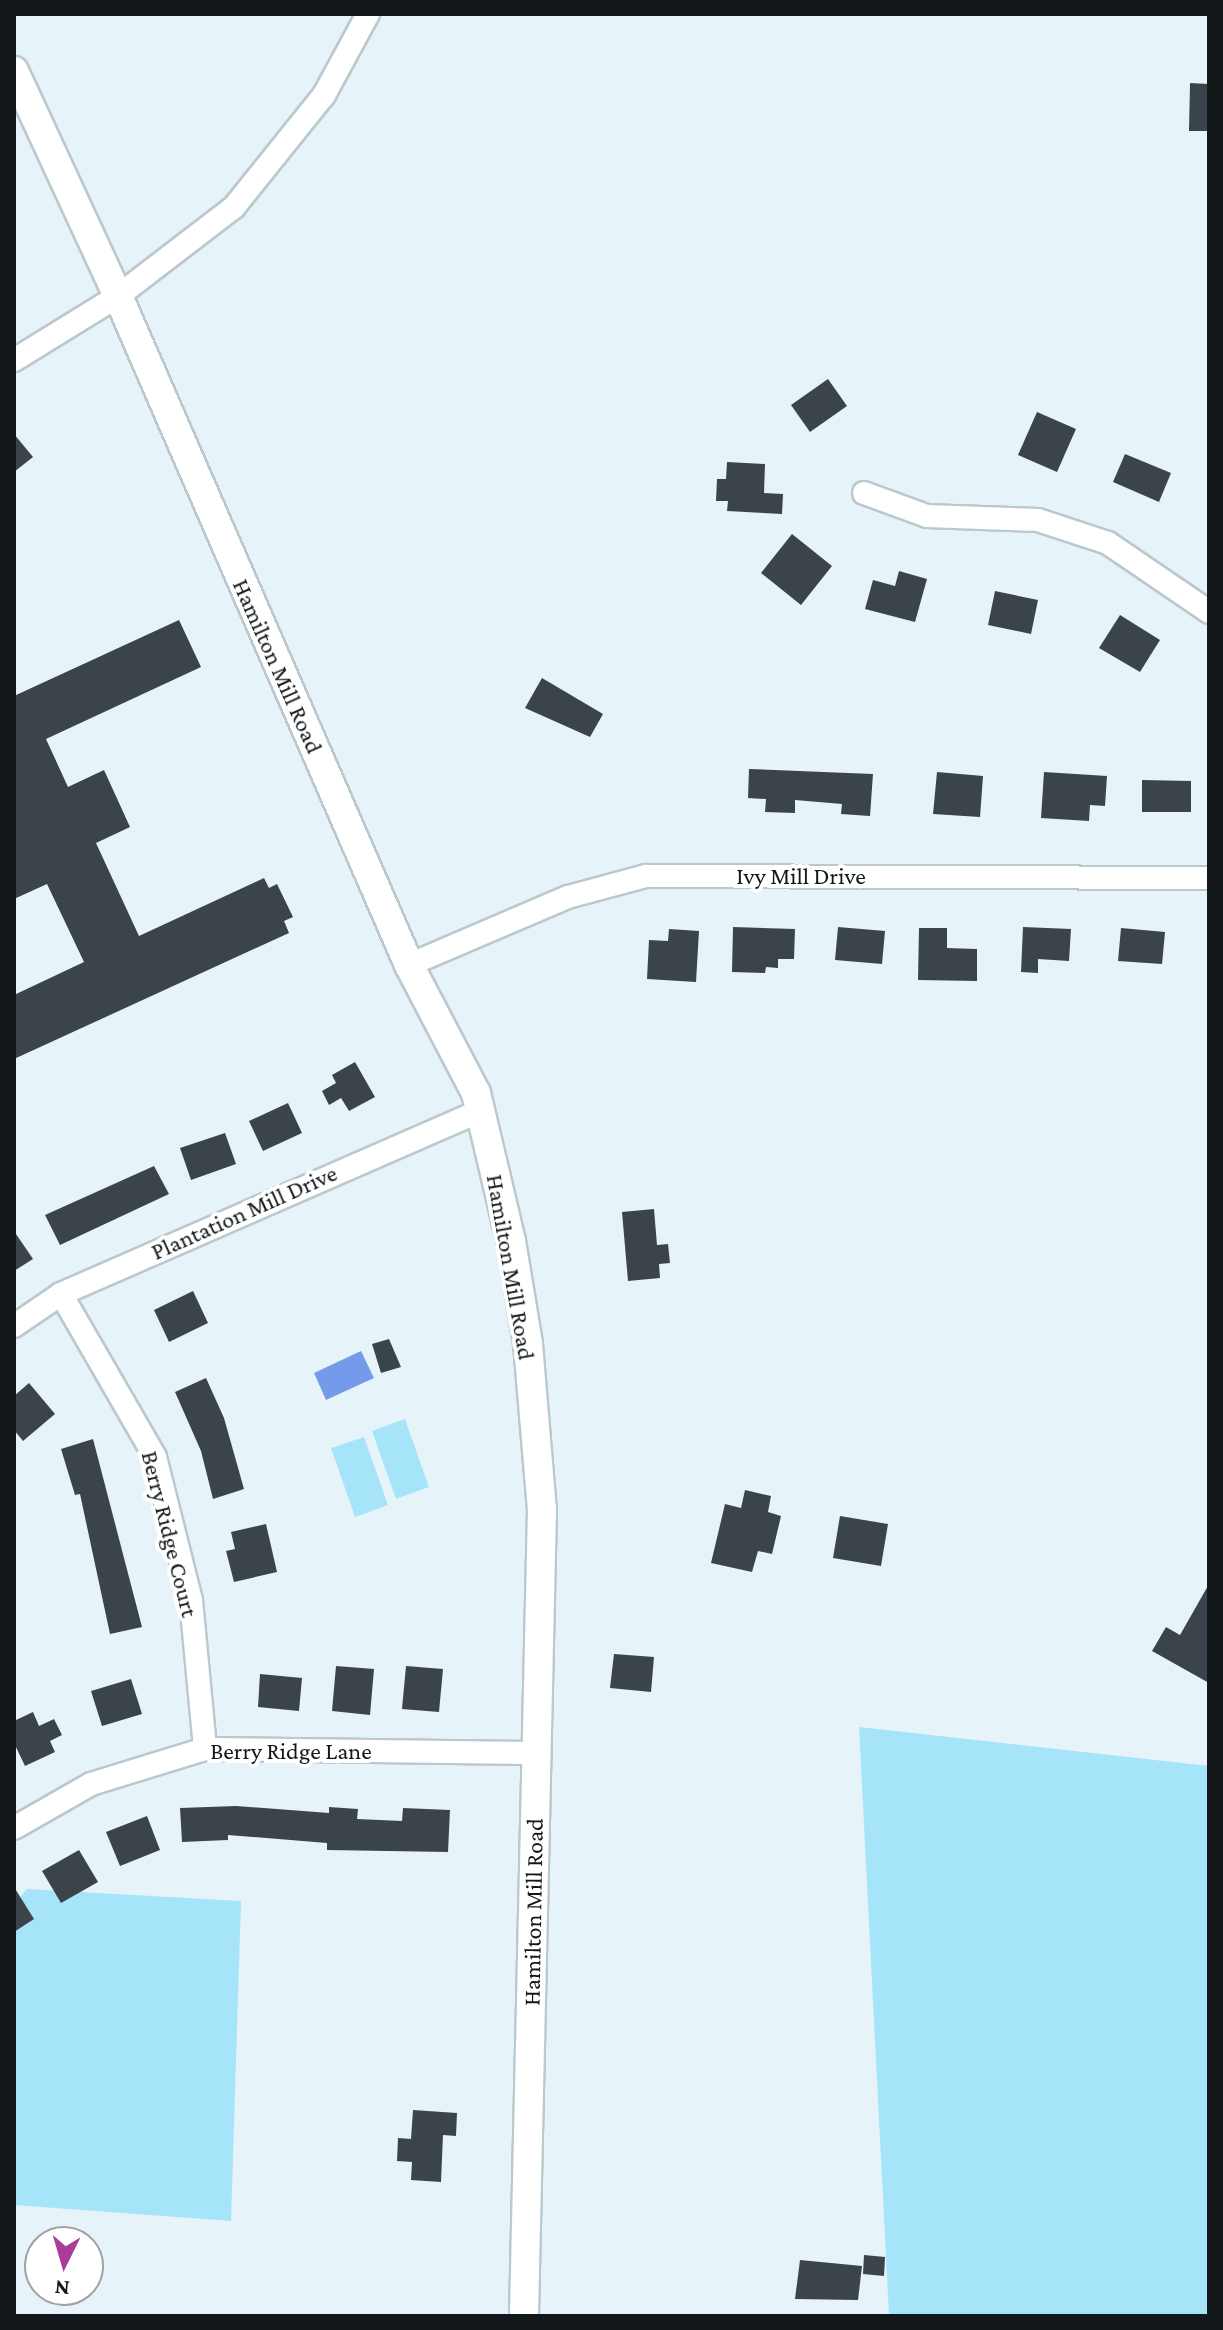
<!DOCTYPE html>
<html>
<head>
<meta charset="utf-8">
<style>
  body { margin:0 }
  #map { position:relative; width:1223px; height:2330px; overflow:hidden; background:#e6f4f9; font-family:"Crimson Pro",serif }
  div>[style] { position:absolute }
  .green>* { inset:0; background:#a6e5f9 }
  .water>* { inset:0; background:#769aeb }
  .building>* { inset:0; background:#3c444b }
  .roads { filter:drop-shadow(2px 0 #bbc9ce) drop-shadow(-2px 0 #bbc9ce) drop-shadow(0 2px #bbc9ce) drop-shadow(0 -2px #bbc9ce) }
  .minor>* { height:22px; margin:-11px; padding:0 11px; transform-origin:11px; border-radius:11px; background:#fff }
  .major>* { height:28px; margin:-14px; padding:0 14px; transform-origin:14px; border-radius:14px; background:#fff }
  span { translate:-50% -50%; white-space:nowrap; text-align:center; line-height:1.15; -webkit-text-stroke:8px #fff; paint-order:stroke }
  .street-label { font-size:24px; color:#121719 }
  .frame { position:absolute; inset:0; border:16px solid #121719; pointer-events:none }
  .north { position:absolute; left:24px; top:2226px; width:80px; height:80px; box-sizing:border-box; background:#fff; border:2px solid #a0a2a3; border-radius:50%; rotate:185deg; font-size:22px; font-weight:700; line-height:32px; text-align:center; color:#121719 }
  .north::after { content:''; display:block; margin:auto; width:28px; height:36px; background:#aa3c9a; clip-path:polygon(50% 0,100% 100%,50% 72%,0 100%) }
</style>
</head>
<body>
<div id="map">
  <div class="green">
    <div style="clip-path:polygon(405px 1419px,429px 1487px,396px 1499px,372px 1431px)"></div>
    <div style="clip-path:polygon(364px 1437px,388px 1505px,355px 1517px,331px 1448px)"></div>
    <div style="clip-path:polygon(859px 1727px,1209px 1766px,1209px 2316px,889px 2316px)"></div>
    <div style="clip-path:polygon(27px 1889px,241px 1901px,231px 2221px,14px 2205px,14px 1904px)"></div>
  </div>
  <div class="water">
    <div style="clip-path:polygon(361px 1351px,374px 1378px,326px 1400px,314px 1373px)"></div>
  </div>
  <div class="building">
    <div style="clip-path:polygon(1190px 83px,1209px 84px,1209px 131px,1189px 131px)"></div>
    <div style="clip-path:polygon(828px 379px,847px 406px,810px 432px,791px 405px)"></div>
    <div style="clip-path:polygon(1037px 412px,1076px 429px,1057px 472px,1018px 455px)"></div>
    <div style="clip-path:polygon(14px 434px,33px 457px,14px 472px)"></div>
    <div style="clip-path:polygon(1125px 454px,1171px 473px,1159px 502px,1113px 482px)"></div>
    <div style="clip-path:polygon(727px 462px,765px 464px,764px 493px,783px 494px,782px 514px,727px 511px,728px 501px,716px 501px,717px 479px,726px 479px)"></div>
    <div style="clip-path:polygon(792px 534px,832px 566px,801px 605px,761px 573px)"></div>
    <div style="clip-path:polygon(899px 571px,927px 579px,915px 622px,865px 609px,873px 580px,895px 586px)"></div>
    <div style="clip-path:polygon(995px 591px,1038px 600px,1031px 634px,988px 625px)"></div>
    <div style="clip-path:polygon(1120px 615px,1160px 640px,1140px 672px,1099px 648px)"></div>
    <div style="clip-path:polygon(179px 620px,201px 667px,46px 739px,68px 787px,104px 770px,130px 827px,96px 843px,139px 936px,264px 878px,269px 888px,277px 884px,293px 917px,284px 921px,289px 933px,14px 1059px,14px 995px,84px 962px,47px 884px,14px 899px,14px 696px)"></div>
    <div style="clip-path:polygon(542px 678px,603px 714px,590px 737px,525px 708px)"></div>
    <div style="clip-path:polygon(749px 769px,873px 774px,870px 816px,841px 814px,842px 804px,795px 800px,795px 813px,765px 812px,766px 799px,748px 798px)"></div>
    <div style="clip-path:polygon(937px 772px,983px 776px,980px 817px,933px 814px)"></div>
    <div style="clip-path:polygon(1044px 772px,1107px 776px,1105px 806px,1090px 805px,1089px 821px,1041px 818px)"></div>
    <div style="clip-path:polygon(1142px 780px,1191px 781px,1191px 812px,1142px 812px)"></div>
    <div style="clip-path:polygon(733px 927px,795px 929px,794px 959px,778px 959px,778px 968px,766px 967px,765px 973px,732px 972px)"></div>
    <div style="clip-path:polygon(838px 927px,885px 931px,882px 964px,835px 960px)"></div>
    <div style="clip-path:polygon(1023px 927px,1071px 929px,1069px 961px,1038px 959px,1038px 973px,1021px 972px)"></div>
    <div style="clip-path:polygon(919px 928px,947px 928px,947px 948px,977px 949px,977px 981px,918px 980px)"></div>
    <div style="clip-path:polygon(1121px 928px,1165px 932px,1162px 964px,1118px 961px)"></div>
    <div style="clip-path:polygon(669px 929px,699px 931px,696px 982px,647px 979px,649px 940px,668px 941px)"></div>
    <div style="clip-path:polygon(355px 1062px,375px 1097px,349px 1111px,341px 1098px,329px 1105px,322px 1091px,336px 1083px,332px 1075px)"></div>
    <div style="clip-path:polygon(288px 1103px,302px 1133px,263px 1151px,249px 1121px)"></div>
    <div style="clip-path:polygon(225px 1133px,236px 1164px,191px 1180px,180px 1148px)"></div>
    <div style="clip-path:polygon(154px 1166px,169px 1194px,60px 1245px,45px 1215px)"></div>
    <div style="clip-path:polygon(654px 1209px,657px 1245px,668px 1244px,670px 1263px,659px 1264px,660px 1278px,628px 1281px,622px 1212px)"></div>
    <div style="clip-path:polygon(14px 1231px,33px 1259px,14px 1271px)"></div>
    <div style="clip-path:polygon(193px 1291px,208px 1323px,169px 1342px,154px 1310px)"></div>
    <div style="clip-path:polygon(389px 1339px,401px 1367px,381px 1373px,372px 1344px)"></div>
    <div style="clip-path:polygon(206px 1378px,224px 1418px,244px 1489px,213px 1499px,201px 1451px,175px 1392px)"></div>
    <div style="clip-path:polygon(29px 1383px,55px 1414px,23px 1441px,14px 1430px,14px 1396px)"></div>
    <div style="clip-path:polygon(93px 1439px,142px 1627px,110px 1634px,80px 1494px,75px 1495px,61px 1449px)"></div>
    <div style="clip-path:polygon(745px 1490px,771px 1496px,768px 1512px,781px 1516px,772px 1554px,758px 1551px,752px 1572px,711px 1563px,725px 1504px,741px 1508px)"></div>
    <div style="clip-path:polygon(840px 1516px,888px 1524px,881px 1566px,833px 1558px)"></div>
    <div style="clip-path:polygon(266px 1524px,277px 1572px,234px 1582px,226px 1551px,235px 1549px,231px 1532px)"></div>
    <div style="clip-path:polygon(1209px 1584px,1209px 1683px,1152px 1651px,1166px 1627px,1180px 1635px)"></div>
    <div style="clip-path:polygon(614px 1654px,654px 1657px,651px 1692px,610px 1688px)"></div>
    <div style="clip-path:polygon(336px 1666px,374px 1669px,370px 1715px,332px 1711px)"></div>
    <div style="clip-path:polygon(406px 1666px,443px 1669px,439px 1712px,402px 1709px)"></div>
    <div style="clip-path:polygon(260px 1674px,302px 1678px,299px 1711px,258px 1707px)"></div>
    <div style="clip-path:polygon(131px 1679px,142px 1714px,102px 1726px,91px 1691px)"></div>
    <div style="clip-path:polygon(33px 1712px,39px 1726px,54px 1719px,62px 1735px,50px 1741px,55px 1752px,25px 1766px,14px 1743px,14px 1721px)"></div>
    <div style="clip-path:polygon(236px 1806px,329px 1813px,329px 1807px,358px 1809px,357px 1819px,402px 1821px,403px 1808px,450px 1810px,448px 1852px,327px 1850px,327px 1843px,228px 1835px,228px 1840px,182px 1842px,180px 1808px)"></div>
    <div style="clip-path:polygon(147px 1816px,160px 1850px,120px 1866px,106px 1832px)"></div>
    <div style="clip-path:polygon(79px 1850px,98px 1882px,61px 1903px,42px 1871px)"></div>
    <div style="clip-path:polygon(14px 1887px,34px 1919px,14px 1932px)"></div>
    <div style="clip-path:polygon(413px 2110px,457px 2113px,456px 2136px,443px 2135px,441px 2182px,411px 2180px,412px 2162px,397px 2161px,398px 2138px,411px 2139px)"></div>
    <div style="clip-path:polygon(864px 2255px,885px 2257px,884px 2276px,863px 2274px)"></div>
    <div style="clip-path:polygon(800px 2260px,862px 2266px,858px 2300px,795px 2299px)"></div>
  </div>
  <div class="roads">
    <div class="minor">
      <div style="left:14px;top:360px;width:122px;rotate:-31.6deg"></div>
      <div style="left:118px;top:296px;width:146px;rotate:-37.5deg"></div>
      <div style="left:234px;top:207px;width:144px;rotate:-51.2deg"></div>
      <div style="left:324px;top:95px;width:92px;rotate:-61.5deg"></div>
      <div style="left:864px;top:493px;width:67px;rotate:20.1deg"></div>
      <div style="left:927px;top:516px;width:111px;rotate:2.1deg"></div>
      <div style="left:1038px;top:520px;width:74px;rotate:18.2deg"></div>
      <div style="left:1108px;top:543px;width:122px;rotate:34.3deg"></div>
      <div style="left:409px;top:965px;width:173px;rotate:-23.2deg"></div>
      <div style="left:568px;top:897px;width:81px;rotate:-15.1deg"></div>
      <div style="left:646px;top:876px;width:563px;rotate:0.2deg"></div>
      <div style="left:61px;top:1294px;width:188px;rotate:60deg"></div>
      <div style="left:155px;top:1457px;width:147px;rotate:75.9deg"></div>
      <div style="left:191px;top:1600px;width:150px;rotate:84.6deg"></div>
      <div style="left:14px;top:1326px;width:57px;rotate:-34.2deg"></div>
      <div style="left:61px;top:1294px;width:457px;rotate:-23.6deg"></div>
      <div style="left:14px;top:1828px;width:89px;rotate:-29.7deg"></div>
      <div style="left:91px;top:1784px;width:119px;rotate:-17.1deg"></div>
      <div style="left:205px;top:1749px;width:332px;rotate:0.7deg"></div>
    </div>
    <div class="major">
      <div style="left:14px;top:71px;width:248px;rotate:65.2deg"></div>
      <div style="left:118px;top:296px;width:730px;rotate:66.49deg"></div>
      <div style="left:409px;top:965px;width:144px;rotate:62.4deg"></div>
      <div style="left:476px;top:1093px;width:152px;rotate:76.7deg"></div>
      <div style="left:511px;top:1241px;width:104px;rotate:80.6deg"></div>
      <div style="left:528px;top:1344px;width:166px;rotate:85.2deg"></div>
      <div style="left:542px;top:1509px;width:807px;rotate:91.28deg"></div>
    </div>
  </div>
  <div class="street-label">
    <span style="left:278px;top:666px;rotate:66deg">Hamilton Mill Road</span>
    <span style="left:801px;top:876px">Ivy Mill Drive</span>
    <span style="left:244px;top:1212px;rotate:-24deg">Plantation Mill Drive</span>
    <span style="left:511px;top:1267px;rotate:80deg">Hamilton Mill Road</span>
    <span style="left:170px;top:1534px;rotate:76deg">Berry Ridge Court</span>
    <span style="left:291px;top:1751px">Berry Ridge Lane</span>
    <span style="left:533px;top:1912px;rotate:-89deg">Hamilton Mill Road</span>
  </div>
  <div class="frame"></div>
  <div class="north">N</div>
</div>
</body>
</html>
